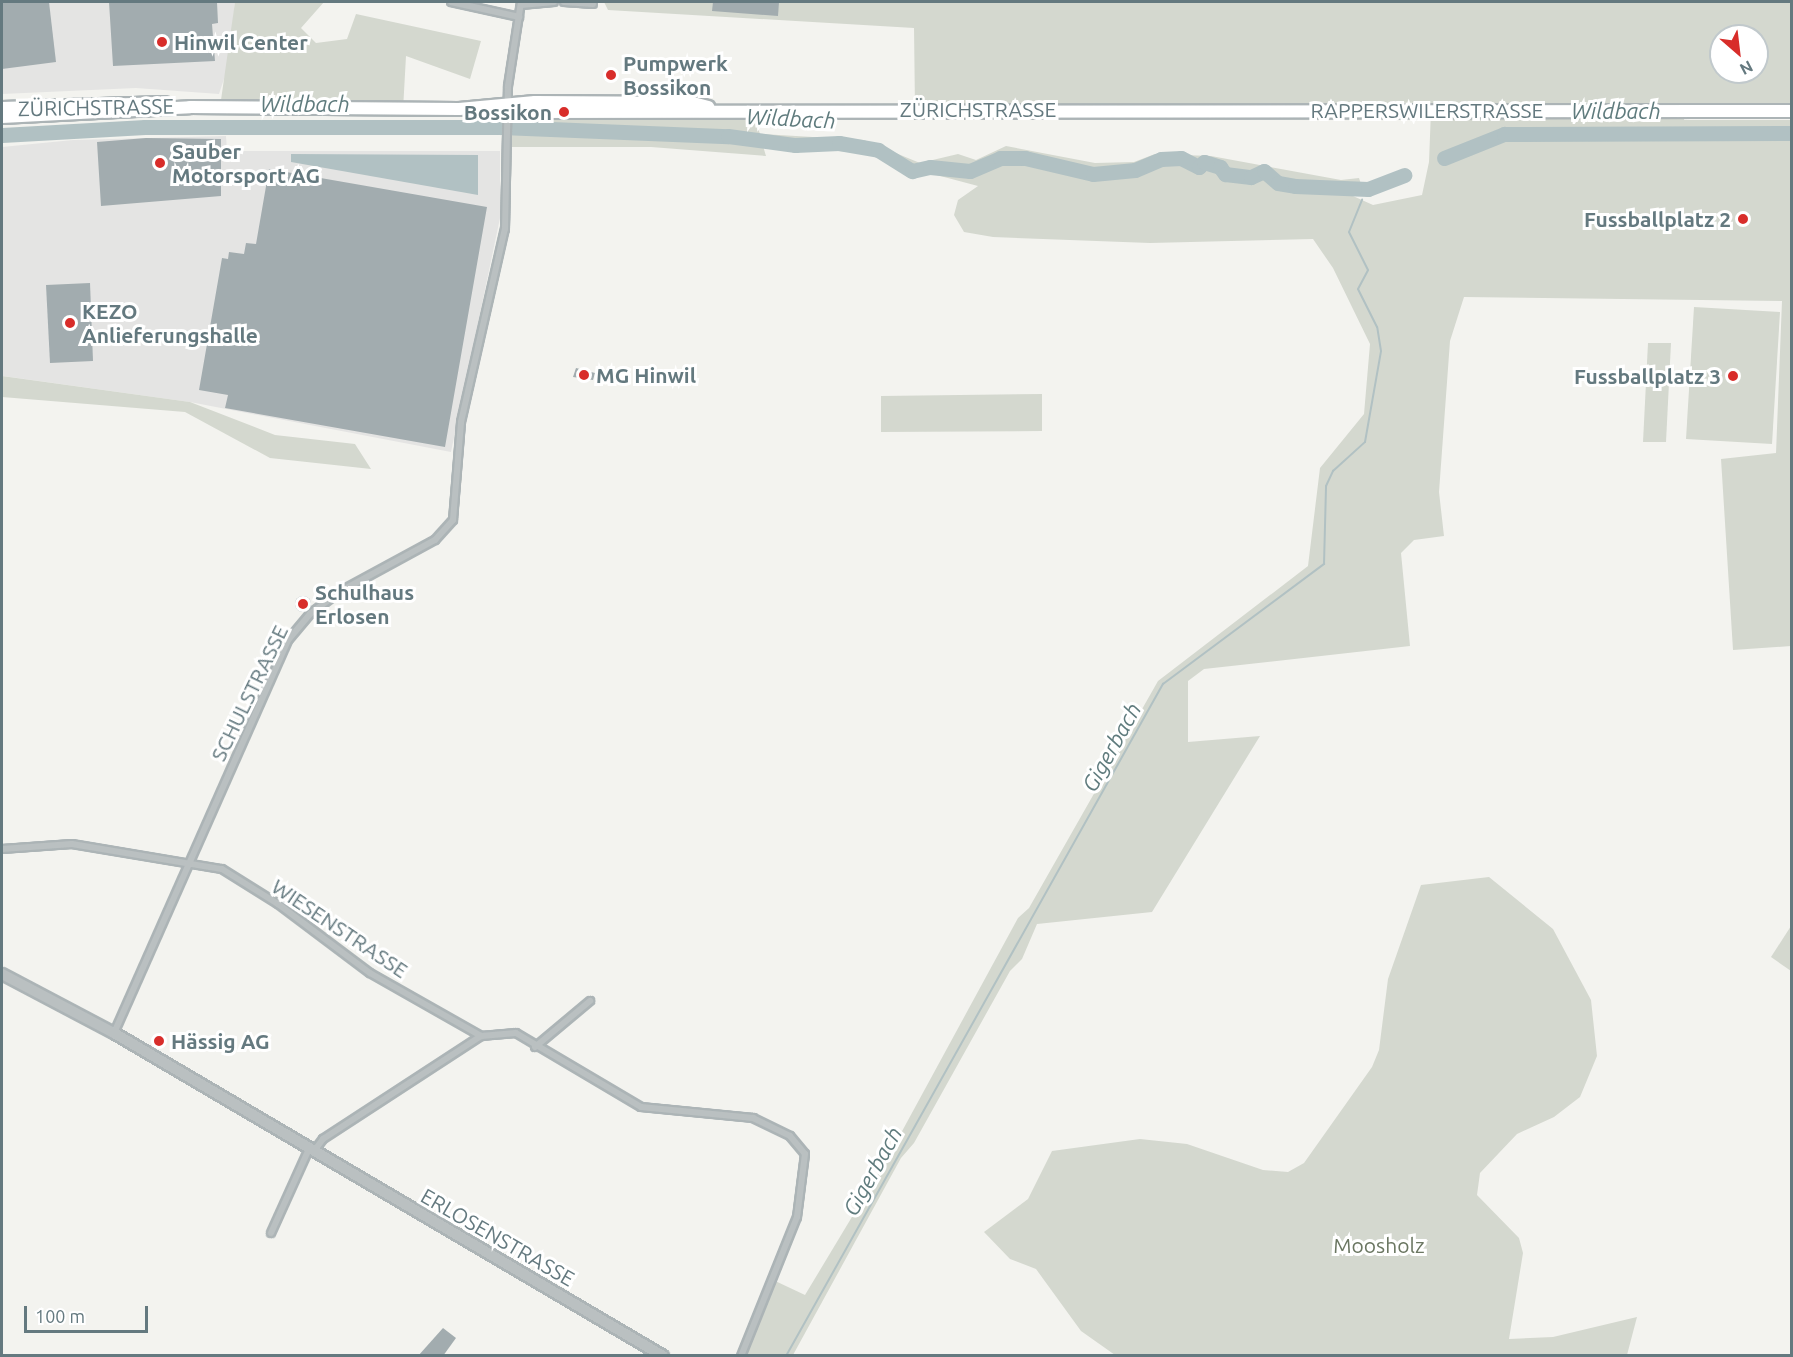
<!DOCTYPE html>
<html>
<head>
<meta charset="utf-8">
<style>
  body { margin:0 }
  #map { position:relative; width:1793px; height:1357px; overflow:hidden; background:#f3f3ef; font-family:Ubuntu,sans-serif }
  div>[style] { position:absolute }
  .built>* { inset:0; background:#e4e4e3 }
  .green>* { inset:0; background:#d4d8cf }
  .water>* { inset:0; background:#b1c1c3 }
  .stream>* { height:2px; margin:-1px; padding:0 1px; transform-origin:1px; border-radius:1px; background:#b1c1c3 }
  .river>* { height:15px; margin:-7.5px; padding:0 7.5px; transform-origin:7.5px; border-radius:7.5px; background:#b1c1c3 }
  .building>* { inset:0; background:#a2acaf }
  .round { border-radius:50% }
  .roads { filter:drop-shadow(2px 0 #acb4b6) drop-shadow(-2px 0 #acb4b6) drop-shadow(0 2px #acb4b6) drop-shadow(0 -2px #acb4b6) }
  .minor>* { height:6px; margin:-3px; padding:0 3px; transform-origin:3px; border-radius:3px; background:#bac0c1 }
  .tertiary>* { height:10px; margin:-5px; padding:0 5px; transform-origin:5px; border-radius:5px; background:#bac0c1 }
  .secondary>* { height:12px; margin:-6px; padding:0 6px; transform-origin:6px; border-radius:6px; background:#fff }
  .dots>* { width:16px; height:16px; translate:-50% -50%; box-sizing:border-box; border:3px solid #fff; border-radius:50% }
  span { translate:-50% -50%; white-space:nowrap; text-align:center; line-height:1.15; -webkit-text-stroke:6px #fff; paint-order:stroke }
  .poi-label { font-size:21px; color:#64797f; font-weight:700 }
  .left { translate:0 -50%; text-align:left }
  .right { translate:-100% -50%; text-align:right }
  .street-label { font-size:21px; color:#64797f }
  .park-label { font-size:21px; color:#6b7762 }
  .water-label { font-size:22px; color:#5f7b7d; font-style:italic }
  .frame { position:absolute; inset:0; border:3px solid #64797f; pointer-events:none }
  .north { position:absolute; left:1709px; top:24px; width:60px; height:60px; box-sizing:border-box; background:#fff; border:2px solid #c1c9cc; border-radius:50%; rotate:152deg; font-size:16px; font-weight:700; line-height:24px; text-align:center; color:#64797f }
  .north::after { content:''; display:block; margin:auto; width:21px; height:27px; background:#d82d2a; clip-path:polygon(50% 0,100% 100%,50% 72%,0 100%) }
  .scale { position:absolute; left:24px; top:1306px; width:124px; height:27px; box-sizing:border-box; border:3px solid #64797f; border-top:0; padding-left:8px; font-size:18px; line-height:21px; white-space:nowrap; color:#64797f; -webkit-text-stroke:4px #fff; paint-order:stroke }
</style>
</head>
<body>
<div id="map">
  <div class="built">
    <div style="clip-path:polygon(2px 2px,235px 2px,228px 67px,219px 94px,136px 88px,2px 94px)"></div>
    <div style="clip-path:polygon(226px 136px,227px 151px,500px 151px,500px 218px,451px 452px,190px 402px,3px 376px,2px 407px,2px 147px,73px 140px)"></div>
  </div>
  <div class="green">
    <div style="clip-path:polygon(235px 2px,324px 2px,301px 28px,316px 43px,347px 39px,356px 14px,481px 41px,470px 79px,406px 56px,403px 110px,220px 107px)"></div>
    <div style="clip-path:polygon(evenodd,604px 2px,1791px 2px,1791px 111px,1684px 111px,1684px 120px,1791px 120px,1791px 646px,1733px 650px,1721px 459px,1776px 453px,1782px 301px,1464px 297px,1450px 341px,1439px 492px,1444px 536px,1414px 540px,1401px 553px,1410px 646px,1204px 669px,1188px 681px,1188px 742px,1260px 736px,1152px 912px,1037px 924px,1022px 959px,1010px 971px,914px 1143px,901px 1158px,793px 1355px,741px 1355px,771px 1279px,805px 1295px,888px 1157px,1018px 918px,1029px 908px,1158px 681px,1308px 566px,1320px 468px,1364px 414px,1370px 344px,1333px 268px,1313px 239px,1150px 243px,993px 237px,964px 232px,954px 215px,958px 200px,978px 186px,929px 173px,918px 176px,868px 153px,763px 146px,766px 156px,651px 147px,507px 147px,507px 117px,755px 120px,760px 134px,864px 140px,920px 163px,958px 154px,976px 160px,1006px 146px,1095px 163px,1134px 162px,1155px 154px,1211px 156px,1341px 180px,1359px 178px,1362px 187px,1351px 188px,1353px 196px,1373px 205px,1422px 195px,1429px 162px,1431px 110px,915px 109px,914px 28px,608px 10px,604px 2px,1721px 36px,1757px 36px,1757px 72px,1721px 72px,1721px 36px)"></div>
    <div style="clip-path:polygon(1694px 307px,1780px 312px,1772px 444px,1686px 439px)"></div>
    <div style="clip-path:polygon(1648px 343px,1671px 343px,1666px 442px,1643px 442px)"></div>
    <div style="clip-path:polygon(2px 376px,190px 402px,275px 435px,355px 444px,371px 469px,270px 458px,185px 412px,2px 397px)"></div>
    <div style="clip-path:polygon(1042px 394px,1042px 431px,881px 432px,881px 396px)"></div>
    <div style="clip-path:polygon(1489px 877px,1553px 929px,1591px 1000px,1597px 1056px,1580px 1097px,1554px 1117px,1517px 1134px,1480px 1173px,1477px 1195px,1519px 1238px,1523px 1253px,1509px 1339px,1553px 1337px,1637px 1317px,1627px 1355px,1115px 1355px,1081px 1331px,1036px 1269px,1010px 1259px,984px 1232px,1028px 1199px,1052px 1151px,1140px 1139px,1187px 1144px,1263px 1170px,1288px 1172px,1304px 1163px,1372px 1067px,1379px 1050px,1388px 979px,1421px 885px)"></div>
    <div style="clip-path:polygon(1791px 926px,1791px 971px,1771px 957px)"></div>
  </div>
  <div class="water">
    <div style="clip-path:polygon(291px 154px,478px 155px,478px 195px,291px 162px)"></div>
  </div>
  <div class="stream">
    <div style="left:786px;top:1356px;width:771px;rotate:-60.71deg"></div>
    <div style="left:1163px;top:684px;width:201px;rotate:-36.7deg"></div>
    <div style="left:1324px;top:564px;width:78px;rotate:-88.5deg"></div>
    <div style="left:1326px;top:486px;width:17px;rotate:-65deg"></div>
    <div style="left:1333px;top:471px;width:43px;rotate:-42.2deg"></div>
    <div style="left:1365px;top:442px;width:92px;rotate:-80deg"></div>
    <div style="left:1381px;top:351px;width:24px;rotate:-99deg"></div>
    <div style="left:1377px;top:327px;width:42px;rotate:-116.6deg"></div>
    <div style="left:1358px;top:289px;width:21px;rotate:-62deg"></div>
    <div style="left:1368px;top:270px;width:42px;rotate:-116.6deg"></div>
    <div style="left:1349px;top:232px;width:35px;rotate:-68deg"></div>
  </div>
  <div class="river">
    <div style="left:2px;top:135px;width:143px;rotate:-3.2deg"></div>
    <div style="left:145px;top:127px;width:354px"></div>
    <div style="left:499px;top:127px;width:229px;rotate:2.3deg"></div>
    <div style="left:728px;top:136px;width:68px;rotate:7.7deg"></div>
    <div style="left:795px;top:145px;width:44px;rotate:-2.6deg"></div>
    <div style="left:839px;top:143px;width:40px;rotate:10deg"></div>
    <div style="left:878px;top:150px;width:40px;rotate:32deg"></div>
    <div style="left:912px;top:171px;width:18px;rotate:-13deg"></div>
    <div style="left:930px;top:167px;width:40px;rotate:5.7deg"></div>
    <div style="left:970px;top:171px;width:33px;rotate:-23deg"></div>
    <div style="left:1000px;top:158px;width:25px"></div>
    <div style="left:1025px;top:158px;width:70px;rotate:13.2deg"></div>
    <div style="left:1093px;top:174px;width:42px;rotate:-5.4deg"></div>
    <div style="left:1135px;top:170px;width:28px;rotate:-23deg"></div>
    <div style="left:1161px;top:159px;width:20px;rotate:-3deg"></div>
    <div style="left:1181px;top:158px;width:20px;rotate:27deg"></div>
    <div style="left:1199px;top:167px;width:7px;rotate:-45deg"></div>
    <div style="left:1204px;top:162px;width:17px;rotate:17deg"></div>
    <div style="left:1220px;top:167px;width:9px;rotate:54deg"></div>
    <div style="left:1225px;top:174px;width:26px;rotate:7deg"></div>
    <div style="left:1251px;top:177px;width:14px;rotate:-25deg"></div>
    <div style="left:1264px;top:171px;width:18px;rotate:41deg"></div>
    <div style="left:1278px;top:183px;width:17px;rotate:10deg"></div>
    <div style="left:1295px;top:186px;width:73px;rotate:2.4deg"></div>
    <div style="left:1368px;top:189px;width:39px;rotate:-21deg"></div>
    <div style="left:1444px;top:158px;width:65px;rotate:-21.8deg"></div>
    <div style="left:1504px;top:134px;width:288px;rotate:-0.2deg"></div>
  </div>
  <div class="building">
    <div style="clip-path:polygon(2px 2px,49px 2px,56px 62px,2px 69px)"></div>
    <div style="clip-path:polygon(109px 2px,217px 2px,218px 23px,212px 24px,215px 61px,113px 66px)"></div>
    <div style="clip-path:polygon(713px 2px,779px 2px,778px 16px,712px 11px)"></div>
    <div style="clip-path:polygon(146px 138px,221px 139px,221px 196px,101px 206px,97px 142px)"></div>
    <div style="clip-path:polygon(269px 169px,487px 207px,445px 447px,225px 408px,228px 395px,199px 390px,222px 258px,228px 259px,229px 252px,244px 254px,246px 243px,256px 244px)"></div>
    <div style="clip-path:polygon(90px 283px,93px 361px,50px 363px,46px 285px)"></div>
    <div style="clip-path:polygon(576px 368px,595px 373px,593px 380px,573px 377px)"></div>
    <div class="round" style="left:295px;top:596px;width:16px;height:16px"></div>
    <div style="clip-path:polygon(443px 1328px,456px 1338px,443px 1356px,418px 1356px)"></div>
  </div>
  <div class="roads">
    <div class="minor">
      <div style="left:451px;top:2px;width:70px;rotate:12.4deg"></div>
      <div style="left:564px;top:2px;width:29px;rotate:4deg"></div>
      <div style="left:521px;top:5px;width:33px;rotate:-5deg"></div>
      <div style="left:2px;top:849px;width:70px;rotate:-4.1deg"></div>
      <div style="left:72px;top:844px;width:152px;rotate:9.5deg"></div>
      <div style="left:222px;top:869px;width:66px;rotate:32deg"></div>
      <div style="left:278px;top:904px;width:115px;rotate:36.9deg"></div>
      <div style="left:370px;top:973px;width:128px;rotate:29.6deg"></div>
      <div style="left:481px;top:1036px;width:35px;rotate:-5deg"></div>
      <div style="left:516px;top:1033px;width:145px;rotate:30.6deg"></div>
      <div style="left:641px;top:1107px;width:113px;rotate:5.6deg"></div>
      <div style="left:753px;top:1118px;width:41px;rotate:25.9deg"></div>
      <div style="left:790px;top:1136px;width:23px;rotate:50deg"></div>
      <div style="left:805px;top:1154px;width:64px;rotate:97.2deg"></div>
      <div style="left:797px;top:1217px;width:150px;rotate:111.9deg"></div>
      <div style="left:114px;top:1033px;width:431px;rotate:-66.1deg"></div>
      <div style="left:289px;top:639px;width:33px;rotate:-50deg"></div>
      <div style="left:310px;top:614px;width:39px;rotate:-37deg"></div>
      <div style="left:341px;top:591px;width:107px;rotate:-28.5deg"></div>
      <div style="left:435px;top:540px;width:27px;rotate:-48deg"></div>
      <div style="left:453px;top:520px;width:98px;rotate:-85.3deg"></div>
      <div style="left:461px;top:422px;width:198px;rotate:-77.2deg"></div>
      <div style="left:505px;top:229px;width:143px;rotate:-88.8deg"></div>
      <div style="left:508px;top:86px;width:85px;rotate:-81.2deg"></div>
      <div style="left:535px;top:1047px;width:72px;rotate:-39.9deg"></div>
      <div style="left:314px;top:1151px;width:15px;rotate:-53deg"></div>
      <div style="left:323px;top:1139px;width:189px;rotate:-33.1deg"></div>
      <div style="left:271px;top:1233px;width:92px;rotate:-65.7deg"></div>
    </div>
    <div class="tertiary">
      <div style="left:2px;top:974px;width:127px;rotate:27.8deg"></div>
      <div style="left:114px;top:1033px;width:637px;rotate:30.47deg"></div>
    </div>
    <div class="secondary">
      <div style="left:2px;top:108px;width:163px;rotate:-1.8deg"></div>
      <div style="left:507px;top:108px;width:16px;rotate:15deg"></div>
      <div style="left:522px;top:112px;width:1270px;rotate:-0.05deg"></div>
      <div style="left:2px;top:117px;width:188px;rotate:-3deg"></div>
      <div style="left:190px;top:107px;width:269px;rotate:0.4deg"></div>
      <div style="left:459px;top:109px;width:76px;rotate:-5.3deg"></div>
      <div style="left:535px;top:102px;width:158px;rotate:0.4deg"></div>
      <div style="left:693px;top:103px;width:16px;rotate:15deg"></div>
    </div>
  </div>
  <div class="dots">
    <div style="left:162px;top:42px;background:#d82d2a"></div>
    <div style="left:611px;top:75px;background:#d82d2a"></div>
    <div style="left:564px;top:112px;background:#d82d2a"></div>
    <div style="left:160px;top:163px;background:#d82d2a"></div>
    <div style="left:1743px;top:219px;background:#d82d2a"></div>
    <div style="left:70px;top:323px;background:#d82d2a"></div>
    <div style="left:584px;top:375px;background:#d82d2a"></div>
    <div style="left:1733px;top:376px;background:#d82d2a"></div>
    <div style="left:303px;top:604px;background:#d82d2a"></div>
    <div style="left:159px;top:1041px;background:#d82d2a"></div>
  </div>
  <div class="poi-label">
    <span class="left" style="left:174px;top:42px">Hinwil Center</span>
    <span class="left" style="left:623px;top:75px">Pumpwerk<br>Bossikon</span>
    <span class="right" style="left:552px;top:112px">Bossikon</span>
    <span class="left" style="left:172px;top:163px">Sauber<br>Motorsport AG</span>
    <span class="right" style="left:1731px;top:219px">Fussballplatz 2</span>
    <span class="left" style="left:82px;top:323px">KEZO<br>Anlieferungshalle</span>
    <span class="left" style="left:596px;top:375px">MG Hinwil</span>
    <span class="right" style="left:1721px;top:376px">Fussballplatz 3</span>
    <span class="left" style="left:315px;top:604px">Schulhaus<br>Erlosen</span>
    <span class="left" style="left:171px;top:1041px">Hässig AG</span>
  </div>
  <div class="street-label">
    <span style="left:96px;top:107px;rotate:-1deg">ZÜRICHSTRASSE</span>
    <span style="left:978px;top:109px">ZÜRICHSTRASSE</span>
    <span style="left:1427px;top:110px">RAPPERSWILERSTRASSE</span>
    <span style="left:249px;top:693px;rotate:-64deg">SCHULSTRASSE</span>
    <span style="left:340px;top:928px;rotate:34deg">WIESENSTRASSE</span>
    <span style="left:498px;top:1237px;rotate:30deg">ERLOSENSTRASSE</span>
  </div>
  <div class="park-label">
    <span style="left:1379px;top:1245px">Moosholz</span>
  </div>
  <div class="water-label">
    <span style="left:305px;top:104px">Wildbach</span>
    <span style="left:1616px;top:111px">Wildbach</span>
    <span style="left:791px;top:118px;rotate:3deg">Wildbach</span>
    <span style="left:1111px;top:747px;rotate:-61deg">Gigerbach</span>
    <span style="left:872px;top:1171px;rotate:-61deg">Gigerbach</span>
  </div>
  <div class="frame"></div>
  <div class="north">N</div>
  <div class="scale">100 m</div>
</div>
</body>
</html>
